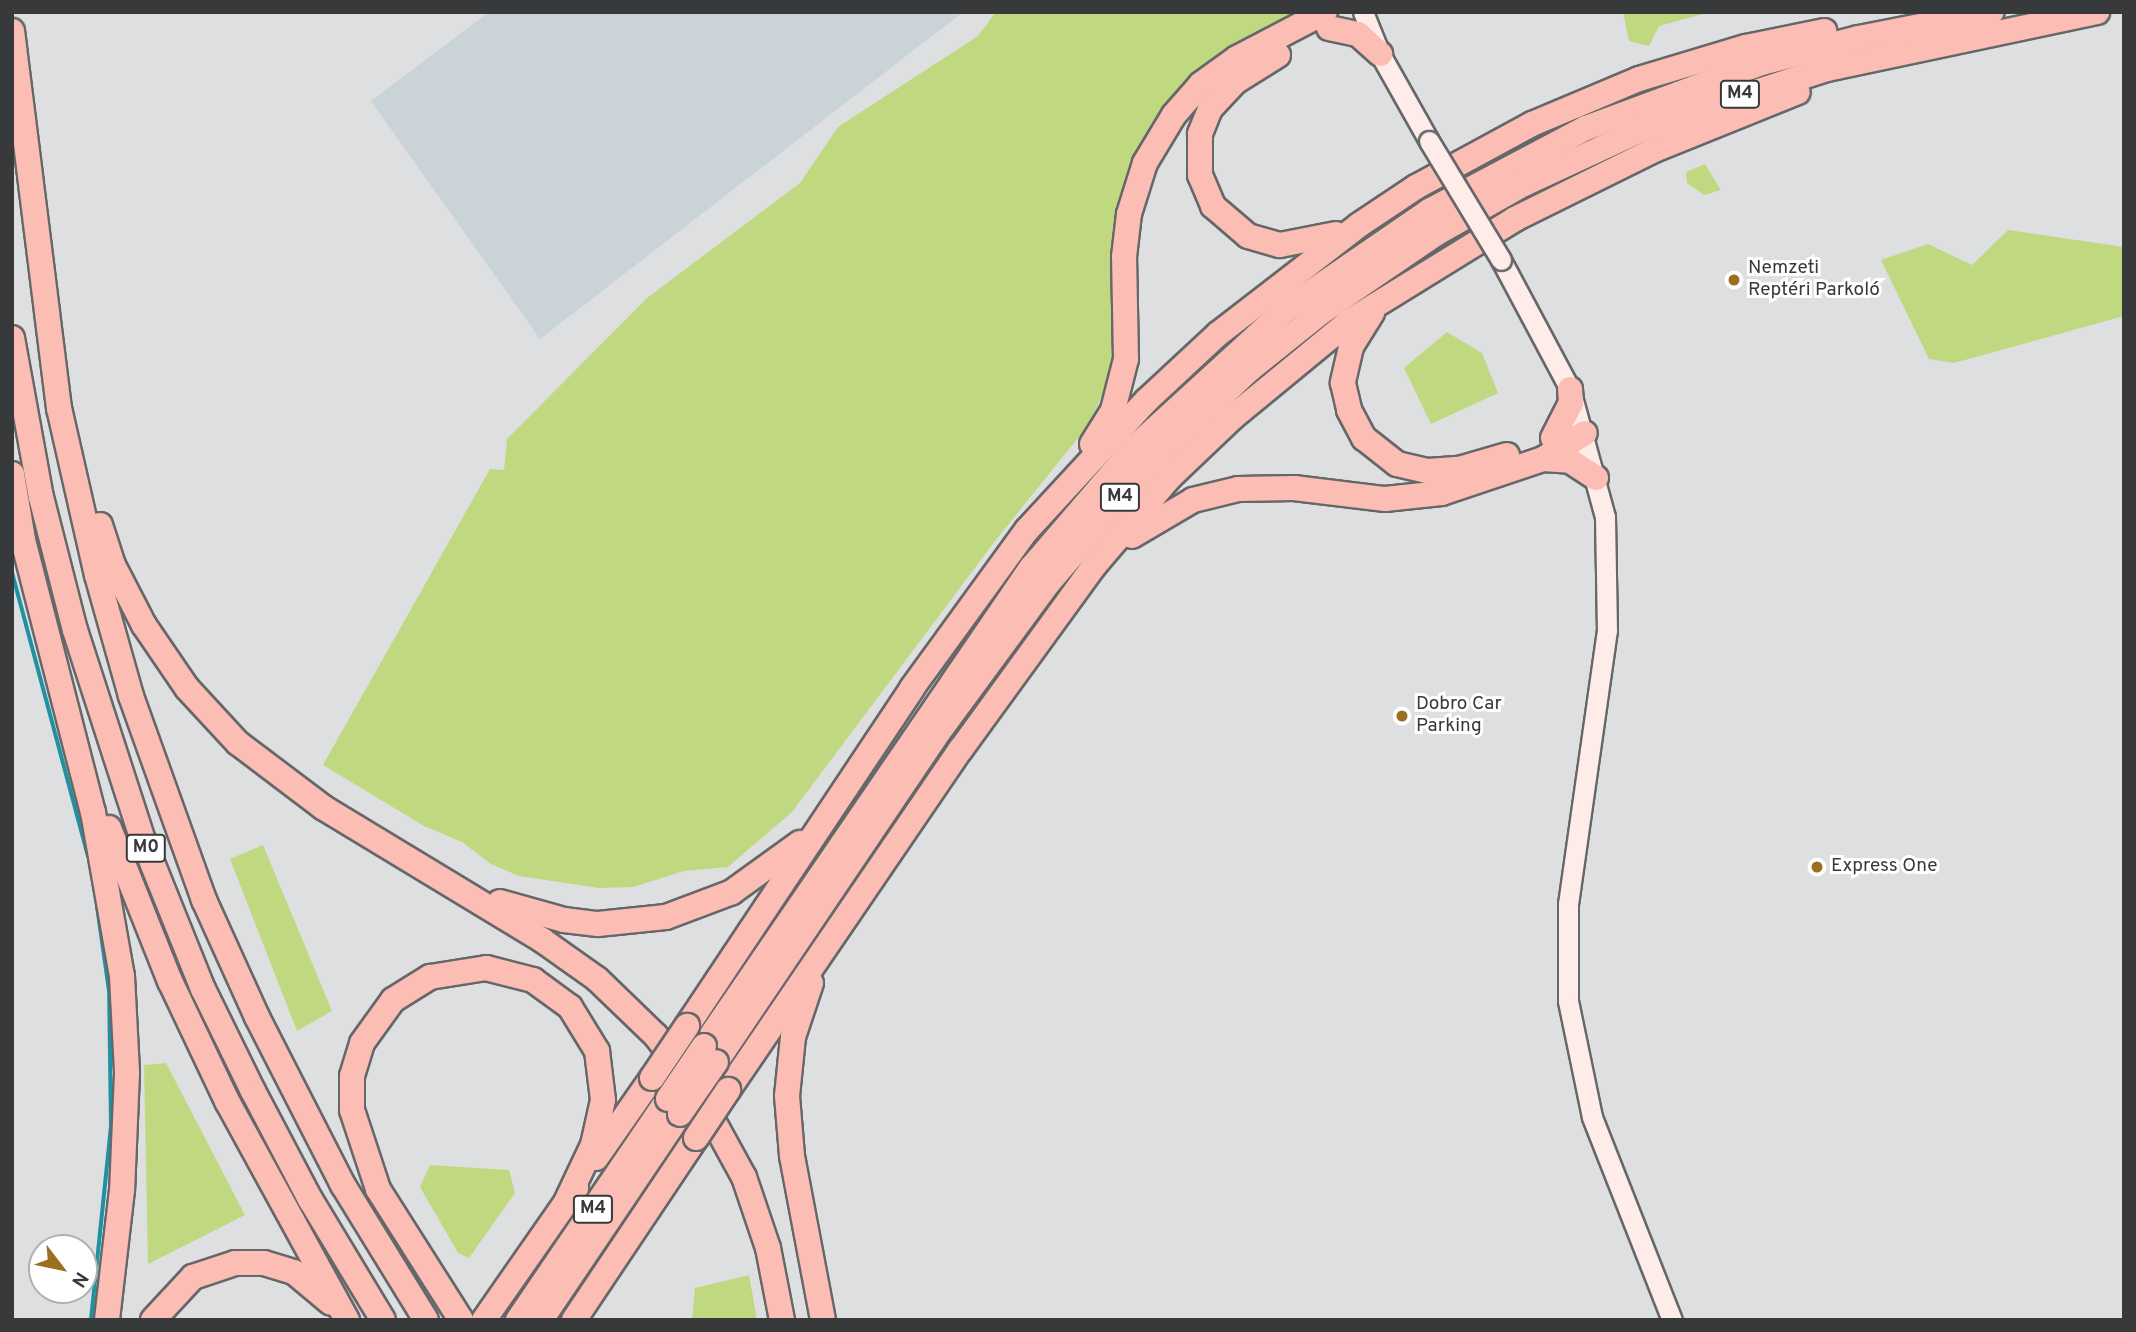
<!DOCTYPE html>
<html>
<head>
<meta charset="utf-8">
<style>
  body { margin:0 }
  #map { position:relative; width:2136px; height:1332px; overflow:hidden; background:#dddfe1; font-family:Overpass,sans-serif }
  div>[style] { position:absolute }
  .built>* { inset:0; background:#cad3d8 }
  .green>* { inset:0; background:#c0d981 }
  .stream>* { height:3.5px; margin:-1.75px; padding:0 1.75px; transform-origin:1.75px; border-radius:1.75px; background:#2091a3 }
  .roads { filter:drop-shadow(2px 0 #656769) drop-shadow(-2px 0 #656769) drop-shadow(0 2px #656769) drop-shadow(0 -2px #656769) }
  .secondary>* { height:19px; margin:-9.5px; padding:0 9.5px; transform-origin:9.5px; border-radius:9.5px; background:#feece8 }
  .highway>* { height:24px; margin:-12px; padding:0 12px; transform-origin:12px; border-radius:12px; background:#fcbeb4 }
  .bridges { filter:drop-shadow(2px 0 #656769) drop-shadow(-2px 0 #656769) drop-shadow(0 2px #656769) drop-shadow(0 -2px #656769) }
  .secondary-bridge>* { height:19px; margin:-9.5px; padding:0 9.5px; transform-origin:9.5px; border-radius:9.5px; background:#feece8 }
  .highway-bridge>* { height:24px; margin:-12px; padding:0 12px; transform-origin:12px; border-radius:12px; background:#fcbeb4 }
  .dots>* { width:19px; height:19px; translate:-50% -50%; box-sizing:border-box; border:4px solid #fff; border-radius:50% }
  span { translate:-50% -50%; white-space:nowrap; text-align:center; line-height:1.15; -webkit-text-stroke:6px #fff; paint-order:stroke }
  .shield-label span { padding:2px 5px; background:#fff; border:2px solid; border-radius:5px; -webkit-text-stroke-width:0 }
  .shield-label { font-size:18px; color:#38393a; font-weight:700 }
  .poi-label { font-size:19px; color:#38393a }
  .left { translate:0 -50%; text-align:left }
  .frame { position:absolute; inset:0; border:14px solid #38393a; pointer-events:none }
  .north { position:absolute; left:28px; top:1234px; width:70px; height:70px; box-sizing:border-box; background:#fff; border:2px solid #afb0b0; border-radius:50%; rotate:122deg; font-size:19px; font-weight:700; line-height:28px; text-align:center; color:#38393a }
  .north::after { content:''; display:block; margin:auto; width:24px; height:32px; background:#9c6e1f; clip-path:polygon(50% 0,100% 100%,50% 72%,0 100%) }
</style>
</head>
<body>
<div id="map">
  <div class="built">
    <div style="clip-path:polygon(489px 12px,963px 12px,540px 339px,371px 101px)"></div>
  </div>
  <div class="green">
    <div style="clip-path:polygon(996px 12px,1297px 12px,1210px 62px,1162px 108px,1131px 167px,1120px 206px,1112px 371px,1090px 423px,995px 541px,792px 812px,728px 867px,684px 871px,633px 887px,599px 888px,519px 876px,491px 864px,462px 842px,424px 826px,323px 765px,490px 469px,504px 470px,507px 439px,647px 298px,800px 183px,838px 127px,978px 36px)"></div>
    <div style="clip-path:polygon(1623px 12px,1682px 12px,1703px 14px,1659px 26px,1649px 46px,1629px 41px)"></div>
    <div style="clip-path:polygon(1705px 164px,1721px 190px,1704px 195px,1687px 183px,1686px 172px)"></div>
    <div style="clip-path:polygon(2008px 230px,2124px 247px,2124px 316px,1954px 363px,1929px 359px,1881px 260px,1928px 244px,1972px 265px)"></div>
    <div style="clip-path:polygon(1447px 332px,1482px 353px,1498px 393px,1431px 424px,1404px 368px)"></div>
    <div style="clip-path:polygon(263px 845px,332px 1011px,297px 1031px,230px 859px)"></div>
    <div style="clip-path:polygon(166px 1063px,245px 1215px,148px 1264px,144px 1065px)"></div>
    <div style="clip-path:polygon(430px 1165px,509px 1170px,515px 1193px,469px 1258px,458px 1253px,420px 1187px)"></div>
    <div style="clip-path:polygon(749px 1275px,757px 1320px,692px 1320px,695px 1288px)"></div>
  </div>
  <div class="stream">
    <div style="left:12px;top:571px;width:294px;rotate:75deg"></div>
    <div style="left:91px;top:1320px;width:195px;rotate:-84.1deg"></div>
    <div style="left:111px;top:1126px;width:135px;rotate:-90.8deg"></div>
    <div style="left:109px;top:991px;width:85px;rotate:-98.1deg"></div>
  </div>
  <div class="roads">
    <div class="secondary">
      <div style="left:1363px;top:12px;width:45px;rotate:68deg"></div>
      <div style="left:1380px;top:54px;width:100px;rotate:60.6deg"></div>
      <div style="left:1501px;top:260px;width:146px;rotate:61.9deg"></div>
      <div style="left:1570px;top:389px;width:133px;rotate:74.7deg"></div>
      <div style="left:1605px;top:517px;width:113px;rotate:89deg"></div>
      <div style="left:1607px;top:630px;width:277px;rotate:98.1deg"></div>
      <div style="left:1568px;top:904px;width:97px;rotate:90deg"></div>
      <div style="left:1568px;top:1001px;width:118px;rotate:78.3deg"></div>
      <div style="left:1592px;top:1117px;width:218px;rotate:68.5deg"></div>
    </div>
    <div class="highway">
      <div style="left:1329px;top:28px;width:30px;rotate:12deg"></div>
      <div style="left:1358px;top:34px;width:30px;rotate:42deg"></div>
      <div style="left:12px;top:31px;width:380px;rotate:82.9deg"></div>
      <div style="left:59px;top:408px;width:171px;rotate:77.2deg"></div>
      <div style="left:97px;top:575px;width:126px;rotate:74.3deg"></div>
      <div style="left:131px;top:696px;width:217px;rotate:70.3deg"></div>
      <div style="left:204px;top:900px;width:128px;rotate:65.6deg"></div>
      <div style="left:257px;top:1017px;width:189px;rotate:62.9deg"></div>
      <div style="left:343px;top:1185px;width:158px;rotate:58.4deg"></div>
      <div style="left:1278px;top:55px;width:51px;rotate:147.9deg"></div>
      <div style="left:1235px;top:82px;width:37px;rotate:133deg"></div>
      <div style="left:1210px;top:109px;width:27px;rotate:112deg"></div>
      <div style="left:1200px;top:134px;width:41px;rotate:90deg"></div>
      <div style="left:1200px;top:175px;width:34px;rotate:67deg"></div>
      <div style="left:1213px;top:206px;width:46px;rotate:40.6deg"></div>
      <div style="left:1248px;top:236px;width:33px;rotate:16deg"></div>
      <div style="left:1280px;top:245px;width:57px;rotate:-11.1deg"></div>
      <div style="left:1372px;top:313px;width:40px;rotate:122deg"></div>
      <div style="left:1351px;top:347px;width:37px;rotate:103deg"></div>
      <div style="left:1343px;top:383px;width:28px;rotate:77deg"></div>
      <div style="left:1349px;top:410px;width:32px;rotate:62deg"></div>
      <div style="left:1364px;top:438px;width:42px;rotate:38.2deg"></div>
      <div style="left:1397px;top:464px;width:32px;rotate:13deg"></div>
      <div style="left:1428px;top:471px;width:31px;rotate:-4deg"></div>
      <div style="left:1459px;top:469px;width:50px;rotate:-16.3deg"></div>
      <div style="left:12px;top:338px;width:162px;rotate:79.7deg"></div>
      <div style="left:41px;top:497px;width:137px;rotate:75.7deg"></div>
      <div style="left:75px;top:630px;width:221px;rotate:72.1deg"></div>
      <div style="left:143px;top:840px;width:161px;rotate:68.1deg"></div>
      <div style="left:203px;top:989px;width:114px;rotate:63.9deg"></div>
      <div style="left:253px;top:1091px;width:122px;rotate:62.2deg"></div>
      <div style="left:310px;top:1199px;width:141px;rotate:58.9deg"></div>
      <div style="left:1553px;top:438px;width:39px;rotate:-63deg"></div>
      <div style="left:1571px;top:403px;width:14px;rotate:-94deg"></div>
      <div style="left:1092px;top:444px;width:40px;rotate:-58deg"></div>
      <div style="left:1113px;top:410px;width:53px;rotate:-75.7deg"></div>
      <div style="left:1126px;top:359px;width:102px;rotate:-91.1deg"></div>
      <div style="left:1124px;top:257px;width:43px;rotate:-83.4deg"></div>
      <div style="left:1129px;top:214px;width:53px;rotate:-72.6deg"></div>
      <div style="left:1145px;top:163px;width:56px;rotate:-58.9deg"></div>
      <div style="left:1174px;top:115px;width:41px;rotate:-48.9deg"></div>
      <div style="left:1201px;top:84px;width:44px;rotate:-35.8deg"></div>
      <div style="left:1237px;top:58px;width:99px;rotate:-27.6deg"></div>
      <div style="left:1543px;top:459px;width:27px;rotate:4deg"></div>
      <div style="left:1570px;top:461px;width:31px;rotate:33deg"></div>
      <div style="left:12px;top:474px;width:67px;rotate:80.5deg"></div>
      <div style="left:23px;top:540px;width:281px;rotate:75.6deg"></div>
      <div style="left:93px;top:812px;width:167px;rotate:80deg"></div>
      <div style="left:122px;top:976px;width:97px;rotate:87deg"></div>
      <div style="left:127px;top:1073px;width:117px;rotate:92.4deg"></div>
      <div style="left:122px;top:1190px;width:131px;rotate:96.6deg"></div>
      <div style="left:100px;top:525px;width:42px;rotate:72deg"></div>
      <div style="left:113px;top:565px;width:68px;rotate:62.7deg"></div>
      <div style="left:144px;top:625px;width:76px;rotate:55.7deg"></div>
      <div style="left:187px;top:688px;width:75px;rotate:47.2deg"></div>
      <div style="left:238px;top:743px;width:108px;rotate:37.1deg"></div>
      <div style="left:324px;top:808px;width:255px;rotate:31.2deg"></div>
      <div style="left:542px;top:940px;width:67px;rotate:35.3deg"></div>
      <div style="left:597px;top:979px;width:82px;rotate:44deg"></div>
      <div style="left:656px;top:1036px;width:61px;rotate:52.4deg"></div>
      <div style="left:693px;top:1084px;width:106px;rotate:61.3deg"></div>
      <div style="left:744px;top:1177px;width:75px;rotate:71.3deg"></div>
      <div style="left:768px;top:1248px;width:73px;rotate:79deg"></div>
      <div style="left:1132px;top:536px;width:71px;rotate:-30.5deg"></div>
      <div style="left:1193px;top:500px;width:46px;rotate:-13.7deg"></div>
      <div style="left:1238px;top:489px;width:56px;rotate:-1deg"></div>
      <div style="left:1294px;top:488px;width:92px;rotate:6.9deg"></div>
      <div style="left:1385px;top:499px;width:57px;rotate:-6deg"></div>
      <div style="left:1442px;top:493px;width:107px;rotate:-18.6deg"></div>
      <div style="left:1543px;top:459px;width:49px;rotate:-31.8deg"></div>
      <div style="left:109px;top:828px;width:165px;rotate:68.3deg"></div>
      <div style="left:170px;top:981px;width:133px;rotate:64.6deg"></div>
      <div style="left:227px;top:1101px;width:250px;rotate:61.3deg"></div>
      <div style="left:500px;top:902px;width:66px;rotate:15.7deg"></div>
      <div style="left:564px;top:920px;width:34px;rotate:7deg"></div>
      <div style="left:598px;top:924px;width:68px;rotate:-5.9deg"></div>
      <div style="left:666px;top:917px;width:71px;rotate:-20.7deg"></div>
      <div style="left:732px;top:892px;width:84px;rotate:-35.8deg"></div>
      <div style="left:811px;top:983px;width:57px;rotate:108.4deg"></div>
      <div style="left:793px;top:1037px;width:59px;rotate:95.8deg"></div>
      <div style="left:787px;top:1096px;width:60px;rotate:85.2deg"></div>
      <div style="left:792px;top:1156px;width:167px;rotate:79.3deg"></div>
      <div style="left:687px;top:1026px;width:406px;rotate:-56.3deg"></div>
      <div style="left:912px;top:688px;width:195px;rotate:-54deg"></div>
      <div style="left:1027px;top:530px;width:177px;rotate:-47.3deg"></div>
      <div style="left:1147px;top:400px;width:97px;rotate:-42.9deg"></div>
      <div style="left:1218px;top:334px;width:178px;rotate:-37.7deg"></div>
      <div style="left:1359px;top:225px;width:69px;rotate:-33.7deg"></div>
      <div style="left:1416px;top:187px;width:132px;rotate:-28.5deg"></div>
      <div style="left:1532px;top:124px;width:116px;rotate:-22.8deg"></div>
      <div style="left:1639px;top:79px;width:112px;rotate:-16.7deg"></div>
      <div style="left:1746px;top:47px;width:80px;rotate:-11.6deg"></div>
      <div style="left:704px;top:1046px;width:579px;rotate:-55.62deg"></div>
      <div style="left:1031px;top:568px;width:160px;rotate:-49.3deg"></div>
      <div style="left:1135px;top:447px;width:203px;rotate:-42.4deg"></div>
      <div style="left:1285px;top:310px;width:175px;rotate:-34.5deg"></div>
      <div style="left:1429px;top:211px;width:178px;rotate:-27.9deg"></div>
      <div style="left:1586px;top:128px;width:188px;rotate:-20.3deg"></div>
      <div style="left:1762px;top:63px;width:100px;rotate:-14.5deg"></div>
      <div style="left:1859px;top:38px;width:135px;rotate:-11.1deg"></div>
      <div style="left:716px;top:1062px;width:392px;rotate:-56deg"></div>
      <div style="left:935px;top:737px;width:192px;rotate:-53.7deg"></div>
      <div style="left:1049px;top:582px;width:161px;rotate:-49.3deg"></div>
      <div style="left:1154px;top:460px;width:131px;rotate:-43.5deg"></div>
      <div style="left:1249px;top:370px;width:96px;rotate:-38.7deg"></div>
      <div style="left:1324px;top:310px;width:137px;rotate:-34.3deg"></div>
      <div style="left:1437px;top:233px;width:100px;rotate:-29.4deg"></div>
      <div style="left:1524px;top:184px;width:133px;rotate:-24.8deg"></div>
      <div style="left:1645px;top:128px;width:191px;rotate:-18deg"></div>
      <div style="left:1827px;top:69px;width:276px;rotate:-11.9deg"></div>
      <div style="left:728px;top:1090px;width:413px;rotate:-55.7deg"></div>
      <div style="left:961px;top:749px;width:226px;rotate:-54deg"></div>
      <div style="left:1094px;top:566px;width:118px;rotate:-49.5deg"></div>
      <div style="left:1171px;top:476px;width:86px;rotate:-43.6deg"></div>
      <div style="left:1233px;top:417px;width:151px;rotate:-39.4deg"></div>
      <div style="left:1350px;top:321px;width:194px;rotate:-31.7deg"></div>
      <div style="left:1515px;top:219px;width:153px;rotate:-26.4deg"></div>
      <div style="left:1652px;top:151px;width:157px;rotate:-22deg"></div>
      <div style="left:596px;top:1158px;width:98px;rotate:-55deg"></div>
      <div style="left:153px;top:1320px;width:59px;rotate:-47.1deg"></div>
      <div style="left:193px;top:1277px;width:44px;rotate:-18.4deg"></div>
      <div style="left:235px;top:1263px;width:29px"></div>
      <div style="left:264px;top:1263px;width:31px;rotate:17deg"></div>
      <div style="left:294px;top:1272px;width:48px;rotate:40deg"></div>
      <div style="left:461px;top:1320px;width:155px;rotate:-122.4deg"></div>
      <div style="left:378px;top:1189px;width:83px;rotate:-108.2deg"></div>
      <div style="left:352px;top:1110px;width:34px;rotate:-90deg"></div>
      <div style="left:352px;top:1076px;width:34px;rotate:-73deg"></div>
      <div style="left:362px;top:1043px;width:53px;rotate:-54.2deg"></div>
      <div style="left:393px;top:1000px;width:44px;rotate:-31.9deg"></div>
      <div style="left:430px;top:977px;width:57px;rotate:-9.1deg"></div>
      <div style="left:486px;top:968px;width:49px;rotate:14.3deg"></div>
      <div style="left:533px;top:980px;width:46px;rotate:36.1deg"></div>
      <div style="left:570px;top:1007px;width:52px;rotate:58.5deg"></div>
      <div style="left:597px;top:1051px;width:49px;rotate:83deg"></div>
      <div style="left:603px;top:1100px;width:46px;rotate:102.5deg"></div>
      <div style="left:593px;top:1145px;width:61px;rotate:115.3deg"></div>
      <div style="left:484px;top:1320px;width:161px;rotate:-55.1deg"></div>
      <div style="left:518px;top:1320px;width:267px;rotate:-55.8deg"></div>
      <div style="left:541px;top:1320px;width:249px;rotate:-56deg"></div>
      <div style="left:574px;top:1320px;width:219px;rotate:-56.2deg"></div>
    </div>
  </div>
  <div class="bridges">
    <div class="secondary-bridge">
      <div style="left:1429px;top:141px;width:139px;rotate:58.8deg"></div>
    </div>
    <div class="highway-bridge">
      <div style="left:652px;top:1078px;width:63px;rotate:-56.1deg"></div>
      <div style="left:668px;top:1099px;width:64px;rotate:-55.8deg"></div>
      <div style="left:680px;top:1114px;width:63px;rotate:-55.3deg"></div>
      <div style="left:696px;top:1138px;width:58px;rotate:-56.3deg"></div>
    </div>
  </div>
  <div class="dots">
    <div style="left:1734px;top:280px;background:#9c6e1f"></div>
    <div style="left:1402px;top:716px;background:#9c6e1f"></div>
    <div style="left:1817px;top:867px;background:#9c6e1f"></div>
  </div>
  <div class="shield-label">
    <span style="left:1740px;top:94px">M4</span>
    <span style="left:1120px;top:497px">M4</span>
    <span style="left:146px;top:848px">M0</span>
    <span style="left:593px;top:1209px">M4</span>
  </div>
  <div class="poi-label">
    <span class="left" style="left:1748px;top:280px">Nemzeti<br>Reptéri Parkoló</span>
    <span class="left" style="left:1416px;top:716px">Dobro Car<br>Parking</span>
    <span class="left" style="left:1831px;top:867px">Express One</span>
  </div>
  <div class="frame"></div>
  <div class="north">N</div>
</div>
</body>
</html>
